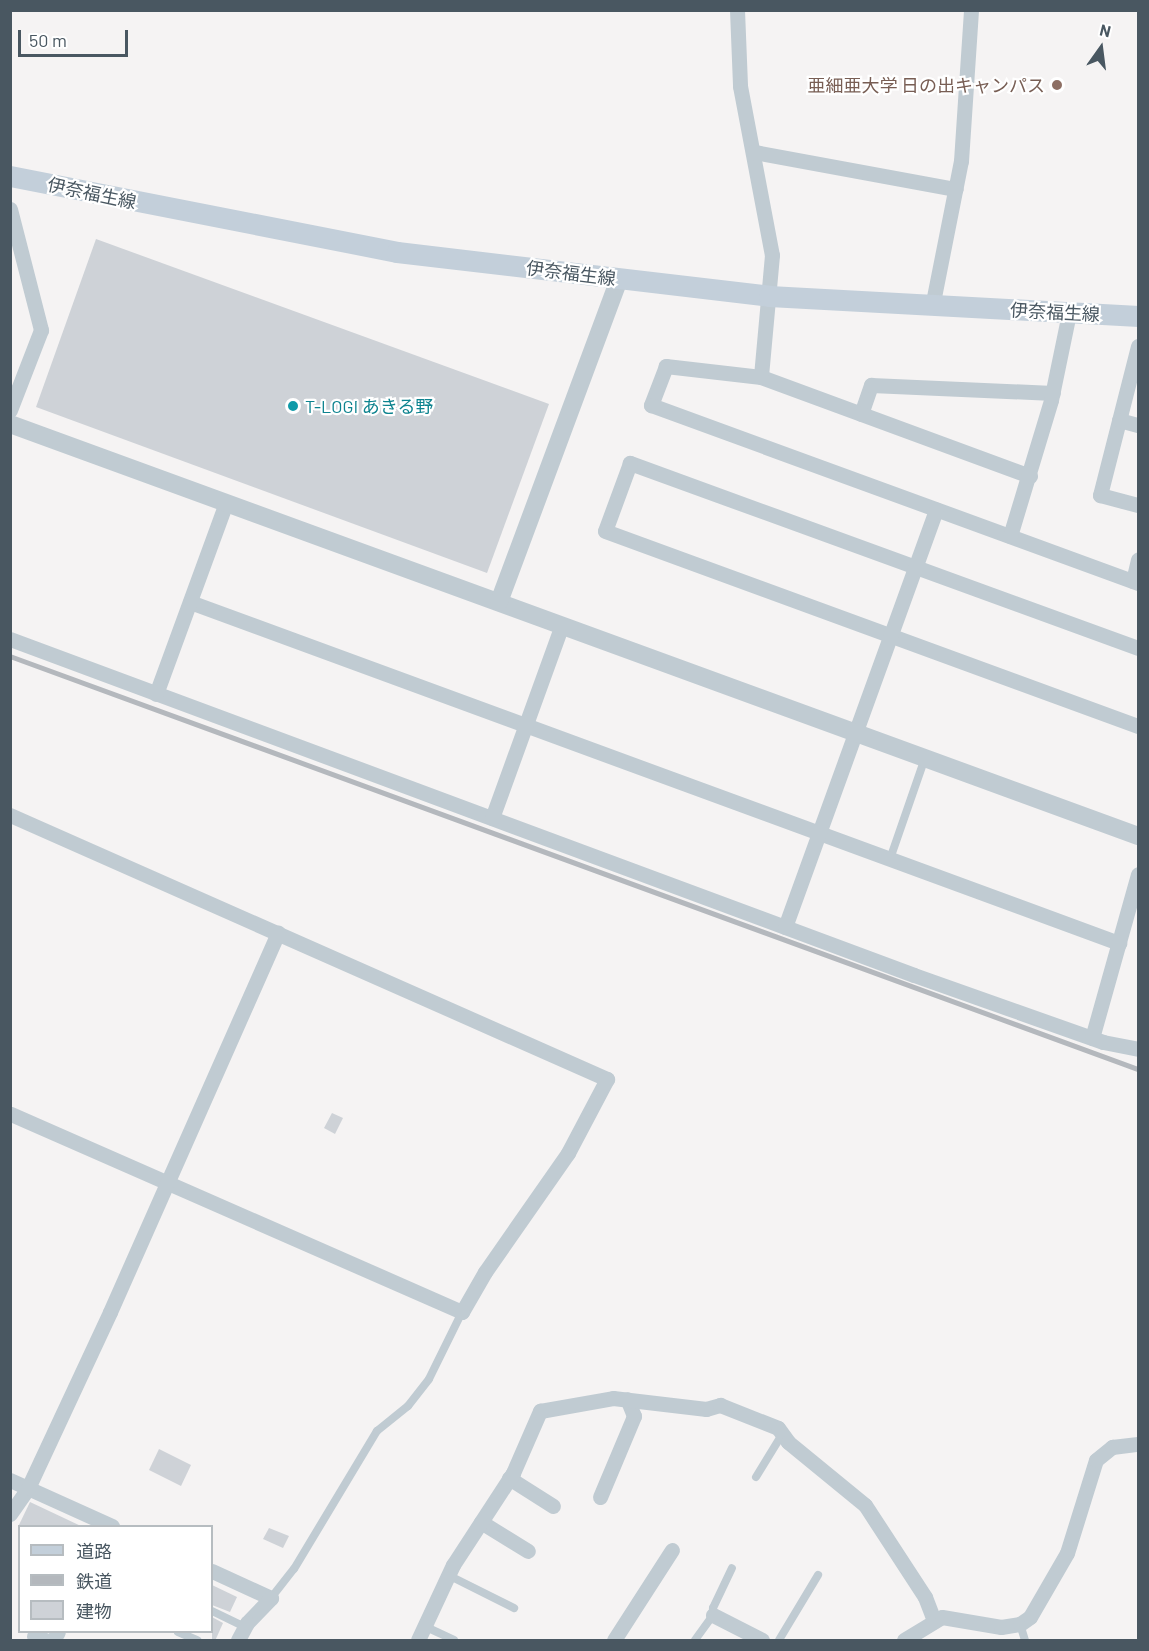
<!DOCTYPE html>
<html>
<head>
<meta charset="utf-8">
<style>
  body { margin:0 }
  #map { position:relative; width:1149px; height:1651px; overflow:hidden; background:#f5f3f3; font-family:Barlow,"Noto Sans JP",sans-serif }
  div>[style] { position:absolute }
  .building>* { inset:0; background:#ced2d7 }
  .service>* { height:8px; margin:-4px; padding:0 4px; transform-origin:4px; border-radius:4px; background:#c0cbd2 }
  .minor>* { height:15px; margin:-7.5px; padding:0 7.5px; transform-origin:7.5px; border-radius:7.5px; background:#c0cbd2 }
  .tertiary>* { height:18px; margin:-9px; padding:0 9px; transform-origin:9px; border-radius:9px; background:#c0cbd2 }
  .secondary>* { height:21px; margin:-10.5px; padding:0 10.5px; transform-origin:10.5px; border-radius:10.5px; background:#c3cfda }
  .rail>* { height:4.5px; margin:-2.25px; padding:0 2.25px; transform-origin:2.25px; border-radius:2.25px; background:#b4b8bd }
  .dots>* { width:16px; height:16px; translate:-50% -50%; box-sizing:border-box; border:3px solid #fff; border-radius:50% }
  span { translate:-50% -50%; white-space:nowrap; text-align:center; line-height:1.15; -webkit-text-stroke:4.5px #fff; paint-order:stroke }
  .education-label { font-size:18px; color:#785e54 }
  .right { translate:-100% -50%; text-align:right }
  .street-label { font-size:18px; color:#495761 }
  .culture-label { font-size:18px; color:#0d838f }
  .left { translate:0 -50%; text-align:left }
  .frame { position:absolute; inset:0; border:12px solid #495761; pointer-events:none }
  .legend { position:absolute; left:18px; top:1525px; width:195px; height:108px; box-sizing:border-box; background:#fff; border:2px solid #b6bcc0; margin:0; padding:8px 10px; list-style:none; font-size:18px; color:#495761 }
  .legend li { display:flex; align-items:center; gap:12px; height:30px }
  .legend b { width:30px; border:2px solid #b6bcc0 }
  .north { position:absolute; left:1071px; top:18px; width:60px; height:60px; -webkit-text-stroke:4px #fff; paint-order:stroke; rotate:14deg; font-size:16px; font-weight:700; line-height:24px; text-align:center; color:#495761 }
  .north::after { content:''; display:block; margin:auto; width:21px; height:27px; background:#495761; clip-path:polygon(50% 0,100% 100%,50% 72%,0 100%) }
  .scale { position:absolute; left:18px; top:30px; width:110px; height:27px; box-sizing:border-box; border:3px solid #495761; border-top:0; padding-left:8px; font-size:18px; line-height:21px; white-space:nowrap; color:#495761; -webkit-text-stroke:4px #fff; paint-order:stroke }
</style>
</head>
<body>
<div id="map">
  <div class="building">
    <div style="clip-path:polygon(96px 239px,549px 404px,487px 573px,36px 407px)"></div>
    <div style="clip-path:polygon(332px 1113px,343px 1118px,335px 1134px,324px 1128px)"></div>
    <div style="clip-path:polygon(159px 1449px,191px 1465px,181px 1486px,149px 1470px)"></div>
    <div style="clip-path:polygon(30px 1502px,83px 1527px,18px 1527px)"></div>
    <div style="clip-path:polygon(269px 1528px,289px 1536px,283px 1548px,263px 1539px)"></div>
    <div style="clip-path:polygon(212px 1585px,237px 1597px,230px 1612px,212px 1605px)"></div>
    <div style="clip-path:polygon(212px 1617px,223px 1623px,215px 1641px,212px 1641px)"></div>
  </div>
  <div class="service">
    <div style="left:890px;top:859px;width:107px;rotate:-70.9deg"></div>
    <div style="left:756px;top:1477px;width:52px;rotate:-58.5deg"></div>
    <div style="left:448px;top:1575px;width:74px;rotate:26.6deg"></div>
    <div style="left:271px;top:1598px;width:37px;rotate:-52deg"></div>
    <div style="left:294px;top:1569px;width:161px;rotate:-59deg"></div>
    <div style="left:377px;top:1431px;width:40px;rotate:-39deg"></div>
    <div style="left:408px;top:1406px;width:34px;rotate:-52deg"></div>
    <div style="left:429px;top:1379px;width:75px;rotate:-63.8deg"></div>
    <div style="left:212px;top:1611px;width:37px;rotate:26deg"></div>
    <div style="left:1020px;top:1624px;width:17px;rotate:73deg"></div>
    <div style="left:424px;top:1626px;width:33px;rotate:25deg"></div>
    <div style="left:178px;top:1632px;width:21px;rotate:23deg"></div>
    <div style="left:695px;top:1640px;width:31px;rotate:-54deg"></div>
    <div style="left:713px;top:1615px;width:7px;rotate:-90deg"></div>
    <div style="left:713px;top:1608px;width:44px;rotate:-64.6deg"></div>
    <div style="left:779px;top:1640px;width:76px;rotate:-59deg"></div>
  </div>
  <div class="minor">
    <div style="left:737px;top:10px;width:76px;rotate:87.7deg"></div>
    <div style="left:740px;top:86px;width:172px;rotate:79.3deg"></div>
    <div style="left:772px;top:255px;width:122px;rotate:95.2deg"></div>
    <div style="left:754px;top:152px;width:205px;rotate:10.4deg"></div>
    <div style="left:10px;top:209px;width:125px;rotate:75.6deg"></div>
    <div style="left:41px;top:330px;width:86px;rotate:111.2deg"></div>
    <div style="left:932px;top:307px;width:149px;rotate:-78.8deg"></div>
    <div style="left:961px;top:161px;width:151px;rotate:-86.2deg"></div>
    <div style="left:1138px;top:346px;width:154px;rotate:104.3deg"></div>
    <div style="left:1100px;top:495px;width:39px;rotate:15deg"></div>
    <div style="left:861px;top:414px;width:31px;rotate:-71deg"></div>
    <div style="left:871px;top:385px;width:182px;rotate:2.5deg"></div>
    <div style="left:1119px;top:420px;width:20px;rotate:15deg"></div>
    <div style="left:1030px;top:476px;width:287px;rotate:-159.8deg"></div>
    <div style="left:761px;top:377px;width:96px;rotate:-173.4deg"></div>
    <div style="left:666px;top:366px;width:42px;rotate:111deg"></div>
    <div style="left:651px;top:405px;width:519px;rotate:20.08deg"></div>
    <div style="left:1010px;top:536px;width:142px;rotate:-73.2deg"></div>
    <div style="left:1051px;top:400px;width:89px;rotate:-78.3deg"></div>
    <div style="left:1133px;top:581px;width:22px;rotate:-77deg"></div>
    <div style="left:190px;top:602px;width:990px;rotate:20.16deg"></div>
    <div style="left:10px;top:639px;width:964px;rotate:20.39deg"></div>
    <div style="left:914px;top:975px;width:201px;rotate:19.5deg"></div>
    <div style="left:1103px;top:1042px;width:36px;rotate:11deg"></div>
    <div style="left:1138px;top:648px;width:541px;rotate:-159.99deg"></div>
    <div style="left:630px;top:463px;width:72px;rotate:110.2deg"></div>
    <div style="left:605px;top:531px;width:568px;rotate:20.1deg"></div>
    <div style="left:156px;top:694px;width:203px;rotate:-69.9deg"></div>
    <div style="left:10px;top:815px;width:653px;rotate:23.86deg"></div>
    <div style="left:607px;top:1079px;width:84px;rotate:117.8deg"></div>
    <div style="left:568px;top:1153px;width:145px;rotate:124.9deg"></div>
    <div style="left:485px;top:1272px;width:46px;rotate:119.9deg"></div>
    <div style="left:462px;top:1312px;width:493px;rotate:-156.3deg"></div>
    <div style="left:492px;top:818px;width:205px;rotate:-70.1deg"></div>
    <div style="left:785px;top:927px;width:444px;rotate:-70.1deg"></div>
    <div style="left:1092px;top:1038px;width:170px;rotate:-74.3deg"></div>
    <div style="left:509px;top:1478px;width:52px;rotate:32.5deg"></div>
    <div style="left:10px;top:1480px;width:112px;rotate:24.3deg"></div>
    <div style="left:600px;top:1497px;width:88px;rotate:-67.2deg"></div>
    <div style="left:634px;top:1416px;width:18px;rotate:-112deg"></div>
    <div style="left:10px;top:1514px;width:32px;rotate:-55deg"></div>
    <div style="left:28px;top:1488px;width:194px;rotate:-65deg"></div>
    <div style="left:110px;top:1312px;width:415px;rotate:-66.1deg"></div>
    <div style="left:481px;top:1522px;width:55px;rotate:31.7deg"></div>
    <div style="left:212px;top:1571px;width:65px;rotate:24.6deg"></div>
    <div style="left:271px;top:1598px;width:35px;rotate:134deg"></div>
    <div style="left:247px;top:1623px;width:19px;rotate:118deg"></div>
    <div style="left:713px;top:1615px;width:55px;rotate:27deg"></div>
    <div style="left:34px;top:1636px;width:12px;rotate:20deg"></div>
    <div style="left:53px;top:1640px;width:9px;rotate:-58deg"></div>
    <div style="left:418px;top:1640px;width:83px;rotate:-65deg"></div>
    <div style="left:453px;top:1565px;width:110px;rotate:-56.9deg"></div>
    <div style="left:513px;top:1473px;width:68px;rotate:-66.5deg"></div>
    <div style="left:540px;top:1411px;width:74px;rotate:-10.1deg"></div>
    <div style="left:613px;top:1398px;width:94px;rotate:6.7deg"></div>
    <div style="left:706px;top:1409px;width:15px;rotate:-16deg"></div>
    <div style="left:720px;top:1405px;width:62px;rotate:21.6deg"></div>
    <div style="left:778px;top:1428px;width:17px;rotate:54deg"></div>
    <div style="left:788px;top:1442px;width:99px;rotate:39.3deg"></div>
    <div style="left:865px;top:1505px;width:110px;rotate:56.9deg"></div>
    <div style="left:925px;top:1597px;width:26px;rotate:69deg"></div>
    <div style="left:614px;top:1640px;width:107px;rotate:-57.2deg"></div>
    <div style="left:904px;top:1640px;width:44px;rotate:-31.2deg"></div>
    <div style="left:942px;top:1617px;width:60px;rotate:9.6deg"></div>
    <div style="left:1001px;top:1627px;width:19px;rotate:-9deg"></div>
    <div style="left:1020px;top:1624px;width:12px;rotate:-35deg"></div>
    <div style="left:1030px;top:1617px;width:74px;rotate:-60deg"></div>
    <div style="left:1067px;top:1553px;width:97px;rotate:-72.7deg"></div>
    <div style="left:1096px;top:1460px;width:21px;rotate:-39deg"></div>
    <div style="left:1112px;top:1447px;width:26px;rotate:-7deg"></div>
  </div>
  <div class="tertiary">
    <div style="left:10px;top:424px;width:1201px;rotate:20.06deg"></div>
    <div style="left:499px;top:602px;width:345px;rotate:-69.6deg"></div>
  </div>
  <div class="secondary">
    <div style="left:10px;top:176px;width:394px;rotate:11.1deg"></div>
    <div style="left:397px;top:252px;width:375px;rotate:6.7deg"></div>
    <div style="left:769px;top:296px;width:370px;rotate:3.1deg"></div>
  </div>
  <div class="rail">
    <div style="left:10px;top:656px;width:1201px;rotate:20.11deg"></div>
  </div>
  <div class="dots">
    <div style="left:1057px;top:85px;background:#8d6e63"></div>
    <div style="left:293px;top:406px;background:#0f9aa8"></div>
  </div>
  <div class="education-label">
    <span class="right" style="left:1045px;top:85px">亜細亜大学 日の出キャンパス</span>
  </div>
  <div class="street-label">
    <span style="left:92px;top:193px;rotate:12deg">伊奈福生線</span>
    <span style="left:571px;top:273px;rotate:7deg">伊奈福生線</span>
    <span style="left:1055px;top:312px;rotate:3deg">伊奈福生線</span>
  </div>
  <div class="culture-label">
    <span class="left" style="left:305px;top:406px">T-LOGI あきる野</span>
  </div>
  <div class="frame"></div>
  <ul class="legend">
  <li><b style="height:8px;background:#c3cfda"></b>道路</li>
  <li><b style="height:8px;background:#b4b8bd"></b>鉄道</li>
  <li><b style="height:16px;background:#ced2d7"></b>建物</li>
  </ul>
  <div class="north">N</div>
  <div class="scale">50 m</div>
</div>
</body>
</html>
